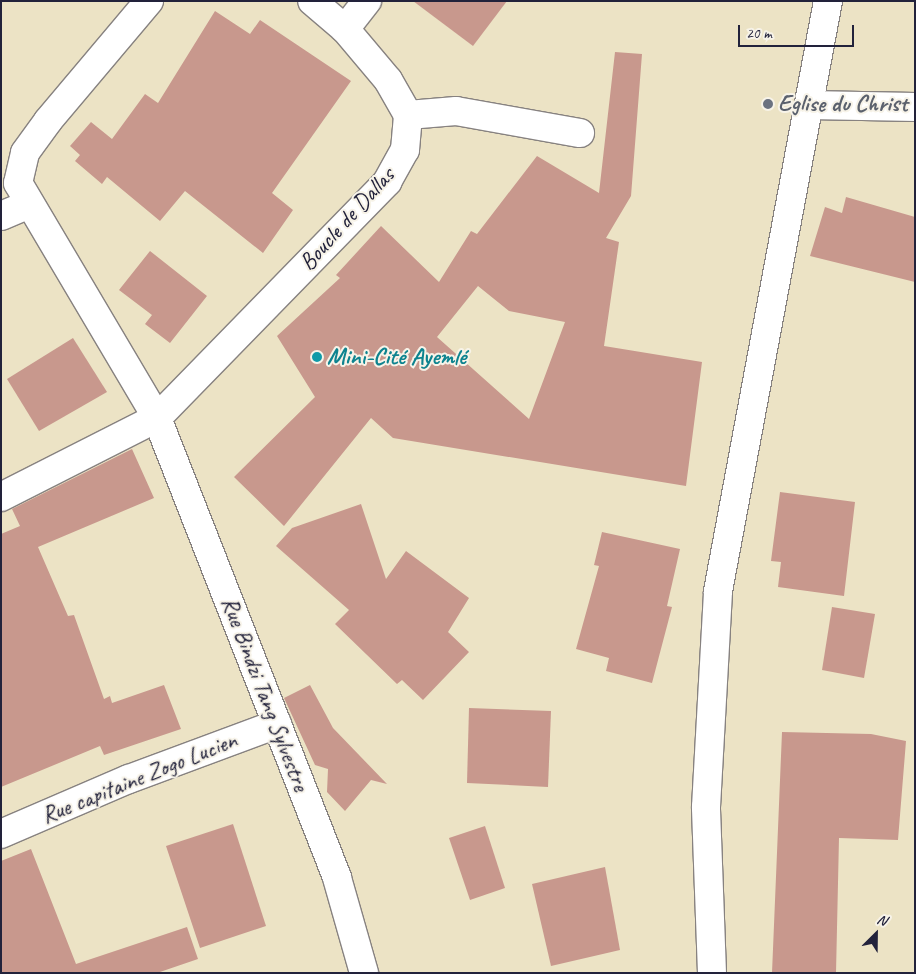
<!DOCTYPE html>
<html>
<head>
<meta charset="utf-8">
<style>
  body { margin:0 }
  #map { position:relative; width:916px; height:974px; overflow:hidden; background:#ece3c5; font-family:Caveat,sans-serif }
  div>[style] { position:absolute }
  .building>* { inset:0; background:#c8988d }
  .roads { filter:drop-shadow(1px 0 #878280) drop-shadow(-1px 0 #878280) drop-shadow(0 1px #878280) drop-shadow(0 -1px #878280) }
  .street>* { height:28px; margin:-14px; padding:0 14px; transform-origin:14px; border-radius:14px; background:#fff }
  .dots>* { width:14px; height:14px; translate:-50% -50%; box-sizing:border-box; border:2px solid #f7f3e8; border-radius:50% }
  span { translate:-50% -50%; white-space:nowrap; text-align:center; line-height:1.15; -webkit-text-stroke:4px #f7f3e8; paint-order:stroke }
  .worship-label { font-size:24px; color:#5b616d; font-weight:700 }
  .left { translate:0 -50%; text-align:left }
  .street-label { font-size:24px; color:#22223b }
  .culture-label { font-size:24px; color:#0d838f; font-weight:700 }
  .frame { position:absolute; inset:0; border:2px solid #22223b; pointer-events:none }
  .north { position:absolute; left:851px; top:909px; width:50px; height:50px; -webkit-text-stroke:4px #f7f3e8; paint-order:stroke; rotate:23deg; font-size:14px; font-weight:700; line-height:20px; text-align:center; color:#22223b }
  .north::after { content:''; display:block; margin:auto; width:18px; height:22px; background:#22223b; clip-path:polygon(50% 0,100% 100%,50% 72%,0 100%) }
  .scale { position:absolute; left:738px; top:25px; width:116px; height:22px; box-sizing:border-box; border:2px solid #22223b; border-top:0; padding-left:6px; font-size:15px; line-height:18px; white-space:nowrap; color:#22223b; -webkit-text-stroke:4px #f7f3e8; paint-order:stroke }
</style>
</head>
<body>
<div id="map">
  <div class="building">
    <div style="clip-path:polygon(413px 1px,507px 1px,473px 46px)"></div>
    <div style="clip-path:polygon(215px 11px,250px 34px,260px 20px,351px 81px,272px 193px,293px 210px,263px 253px,185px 191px,160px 221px,107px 177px,102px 184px,75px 161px,80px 155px,70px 146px,91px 122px,112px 139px,145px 94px,158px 103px)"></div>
    <div style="clip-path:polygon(evenodd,615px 52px,642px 54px,631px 196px,606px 238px,619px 242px,604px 346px,702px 362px,686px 486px,393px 438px,371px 418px,284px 526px,234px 477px,315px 397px,277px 336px,340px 278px,336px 275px,381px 226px,439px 282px,471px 231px,477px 234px,537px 156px,599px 193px,615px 52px,478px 286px,509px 311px,565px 322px,529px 419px,437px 337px,478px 286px)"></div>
    <div style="clip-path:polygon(846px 197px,915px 217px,915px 282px,810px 256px,825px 207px,842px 213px)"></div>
    <div style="clip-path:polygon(150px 251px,207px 296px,170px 343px,145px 324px,152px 315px,119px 290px)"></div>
    <div style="clip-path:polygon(73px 338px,107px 392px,39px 431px,7px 379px)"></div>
    <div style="clip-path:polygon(132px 449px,154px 498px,38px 547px,68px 616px,74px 615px,104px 699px,110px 696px,112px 703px,164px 685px,181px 729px,104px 755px,100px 746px,1px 787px,1px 534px,20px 526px,12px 509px)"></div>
    <div style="clip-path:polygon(780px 492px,855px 502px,844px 596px,778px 587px,781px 562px,771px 561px)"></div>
    <div style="clip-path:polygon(361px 504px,386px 579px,406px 551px,469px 598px,448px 632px,469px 652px,423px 700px,402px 680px,397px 684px,335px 624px,349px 610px,276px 546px,292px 528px)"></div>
    <div style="clip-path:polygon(602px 532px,680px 549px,667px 606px,672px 607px,652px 683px,606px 671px,609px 658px,576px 649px,599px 566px,594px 565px)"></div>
    <div style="clip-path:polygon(832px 607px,875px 614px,864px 678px,822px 670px)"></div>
    <div style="clip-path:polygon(310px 685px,333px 728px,387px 784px,371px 780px,345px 811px,327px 792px,328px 769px,315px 765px,284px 698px)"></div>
    <div style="clip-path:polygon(469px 708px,551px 711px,548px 787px,467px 783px)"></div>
    <div style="clip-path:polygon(782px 732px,871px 734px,906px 741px,898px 840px,839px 838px,836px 973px,772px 973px)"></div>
    <div style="clip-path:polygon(233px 824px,266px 926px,200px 948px,166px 846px)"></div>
    <div style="clip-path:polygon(485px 826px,505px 888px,470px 900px,449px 838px)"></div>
    <div style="clip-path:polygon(31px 849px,76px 964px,187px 927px,198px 959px,157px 973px,1px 973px,1px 861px)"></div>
    <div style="clip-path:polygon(605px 867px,620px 950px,551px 966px,532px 884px)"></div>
  </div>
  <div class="roads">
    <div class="street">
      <div style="left:149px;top:1px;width:157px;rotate:130.1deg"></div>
      <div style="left:48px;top:121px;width:39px;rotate:126deg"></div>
      <div style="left:25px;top:153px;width:31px;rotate:103deg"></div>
      <div style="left:18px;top:183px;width:273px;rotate:59.4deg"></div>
      <div style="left:157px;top:418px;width:494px;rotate:68.6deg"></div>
      <div style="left:337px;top:878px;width:99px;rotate:74.1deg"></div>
      <div style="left:345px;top:29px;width:36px;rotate:-52deg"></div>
      <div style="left:809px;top:105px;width:106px;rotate:1.1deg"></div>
      <div style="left:408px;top:115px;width:48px;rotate:-4.8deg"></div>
      <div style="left:456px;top:111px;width:126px;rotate:10.1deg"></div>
      <div style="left:1px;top:216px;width:30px;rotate:-23deg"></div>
      <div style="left:1px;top:497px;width:175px;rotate:-26.9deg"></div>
      <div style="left:157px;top:418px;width:330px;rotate:-45.7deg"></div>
      <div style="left:387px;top:182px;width:37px;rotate:-61deg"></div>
      <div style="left:405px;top:150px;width:35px;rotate:-85deg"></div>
      <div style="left:408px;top:115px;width:40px;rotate:-119.7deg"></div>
      <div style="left:388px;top:80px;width:67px;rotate:-130.1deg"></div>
      <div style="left:345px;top:29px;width:43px;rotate:-139.7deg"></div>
      <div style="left:1px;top:834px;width:139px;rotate:-23.3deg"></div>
      <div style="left:129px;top:779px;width:158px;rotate:-20.4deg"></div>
      <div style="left:712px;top:973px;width:166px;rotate:-92.1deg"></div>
      <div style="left:706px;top:807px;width:216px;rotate:-86.8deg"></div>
      <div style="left:718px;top:591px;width:600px;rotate:-79.44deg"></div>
    </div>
  </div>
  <div class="dots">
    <div style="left:768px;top:104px;background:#6b7280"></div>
    <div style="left:317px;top:357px;background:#0f9aa8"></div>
  </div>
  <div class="worship-label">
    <span class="left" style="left:778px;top:104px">Eglise du Christ</span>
  </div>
  <div class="street-label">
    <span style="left:347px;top:219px;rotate:-48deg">Boucle de Dallas</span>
    <span style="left:265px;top:694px;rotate:69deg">Rue Bindzi Tang Sylvestre</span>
    <span style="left:139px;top:778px;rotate:-22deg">Rue capitaine Zogo Lucien</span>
  </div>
  <div class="culture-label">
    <span class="left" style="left:327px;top:357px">Mini-Cité Ayemlé</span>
  </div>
  <div class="frame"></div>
  <div class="north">N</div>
  <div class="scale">20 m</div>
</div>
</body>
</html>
